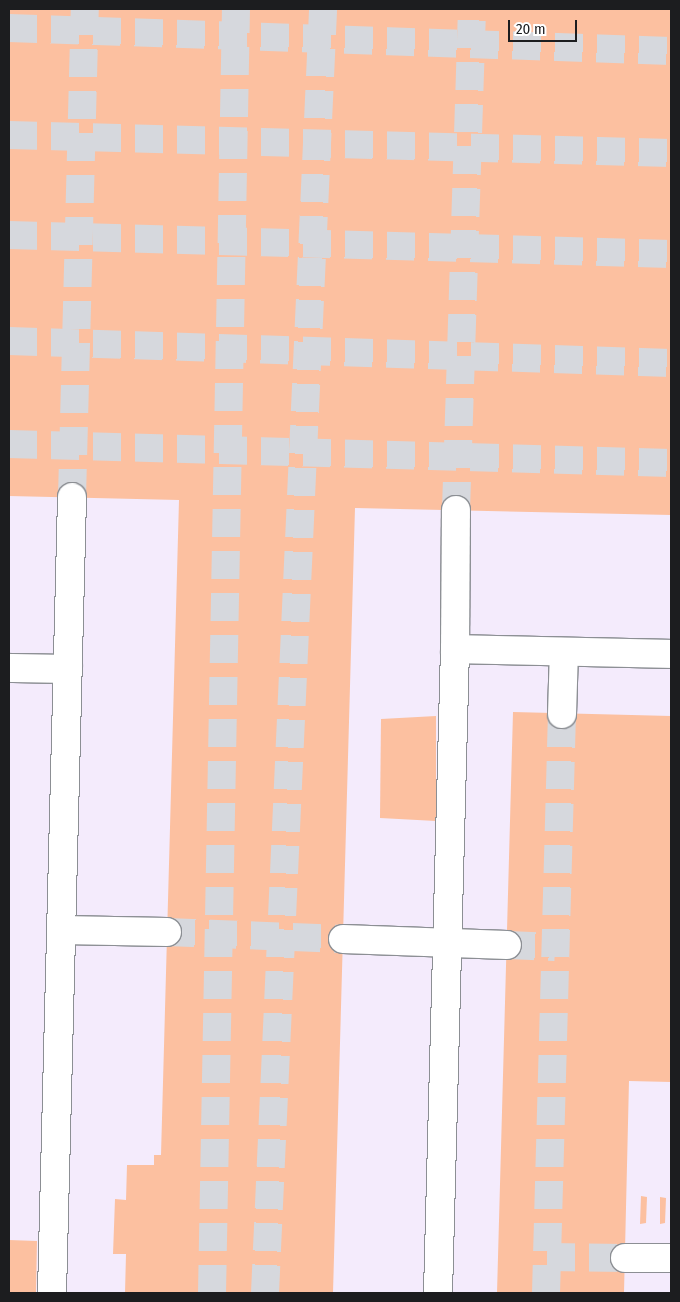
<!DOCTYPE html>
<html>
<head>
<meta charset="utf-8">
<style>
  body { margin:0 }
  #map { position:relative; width:680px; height:1302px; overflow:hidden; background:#f7f9fe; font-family:"Fira Sans Condensed",sans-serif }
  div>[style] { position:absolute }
  .industrial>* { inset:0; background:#f4ebfc }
  .building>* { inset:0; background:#fcc0a0 }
  .minor-tunnel>* { height:28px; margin-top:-14px; transform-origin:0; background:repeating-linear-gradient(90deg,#d6d8dd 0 28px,transparent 0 42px) }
  .roads { filter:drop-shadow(1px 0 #8c8f94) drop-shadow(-1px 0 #8c8f94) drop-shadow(0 1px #8c8f94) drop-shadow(0 -1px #8c8f94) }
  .minor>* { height:28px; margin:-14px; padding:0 14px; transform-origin:14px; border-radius:14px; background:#fff }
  span { translate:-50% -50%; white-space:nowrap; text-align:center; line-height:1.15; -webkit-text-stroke:4px #fff; paint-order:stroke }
  .frame { position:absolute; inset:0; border:10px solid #1c1d1f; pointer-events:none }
  .scale { position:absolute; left:508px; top:20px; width:69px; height:22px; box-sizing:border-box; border:2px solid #1c1d1f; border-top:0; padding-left:6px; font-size:15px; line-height:18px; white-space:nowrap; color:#1c1d1f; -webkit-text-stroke:4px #fff; paint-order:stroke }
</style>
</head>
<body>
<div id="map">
  <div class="industrial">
    <div style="clip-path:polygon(9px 9px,671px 9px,671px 1293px,9px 1293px)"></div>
  </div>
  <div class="building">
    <div style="clip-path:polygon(9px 9px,671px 9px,671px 515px,355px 508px,333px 1293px,125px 1293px,126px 1254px,113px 1254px,115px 1199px,126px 1200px,127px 1165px,154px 1165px,154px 1155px,161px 1155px,179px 500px,9px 496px)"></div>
    <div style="clip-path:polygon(513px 712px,671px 716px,671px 1082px,629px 1081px,624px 1293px,497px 1293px)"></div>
    <div style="clip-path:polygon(436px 716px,436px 821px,380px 818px,381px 719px)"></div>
    <div style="clip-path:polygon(641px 1196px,647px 1197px,646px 1223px,640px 1224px)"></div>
    <div style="clip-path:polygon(660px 1197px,666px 1198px,665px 1223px,660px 1224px)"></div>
    <div style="clip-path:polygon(9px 1240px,37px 1241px,36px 1293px,9px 1293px)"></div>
  </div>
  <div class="minor-tunnel">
    <div style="left:9px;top:28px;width:662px;rotate:1.99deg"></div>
    <div style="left:9px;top:135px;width:662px;rotate:1.56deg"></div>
    <div style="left:9px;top:235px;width:662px;rotate:1.64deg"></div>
    <div style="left:9px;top:341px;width:662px;rotate:1.9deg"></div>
    <div style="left:9px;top:444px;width:662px;rotate:1.64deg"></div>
    <div style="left:72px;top:497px;width:488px;rotate:-88.5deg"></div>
    <div style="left:456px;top:510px;width:501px;rotate:-88.17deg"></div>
    <div style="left:167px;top:932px;width:176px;rotate:2.3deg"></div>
    <div style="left:507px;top:945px;width:48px;rotate:2.4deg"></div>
    <div style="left:547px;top:1257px;width:78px;rotate:0.7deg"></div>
    <div style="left:212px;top:1293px;width:1284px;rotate:-88.93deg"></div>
    <div style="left:265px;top:1293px;width:1285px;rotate:-87.41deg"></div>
    <div style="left:546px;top:1293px;width:579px;rotate:-88.42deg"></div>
  </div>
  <div class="roads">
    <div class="minor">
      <div style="left:455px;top:649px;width:139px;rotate:-89.6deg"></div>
      <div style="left:9px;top:668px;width:59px;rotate:1deg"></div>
      <div style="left:562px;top:714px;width:62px;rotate:-88.2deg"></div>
      <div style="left:62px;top:930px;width:105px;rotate:1.1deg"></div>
      <div style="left:343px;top:939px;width:164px;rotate:2.1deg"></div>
      <div style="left:625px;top:1258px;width:46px"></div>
      <div style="left:52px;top:1293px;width:796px;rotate:-88.56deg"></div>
      <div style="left:438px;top:1293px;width:644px;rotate:-88.49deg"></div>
      <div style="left:455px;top:649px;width:216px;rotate:1.3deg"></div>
    </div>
  </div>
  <div class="frame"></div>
  <div class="scale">20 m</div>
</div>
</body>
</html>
